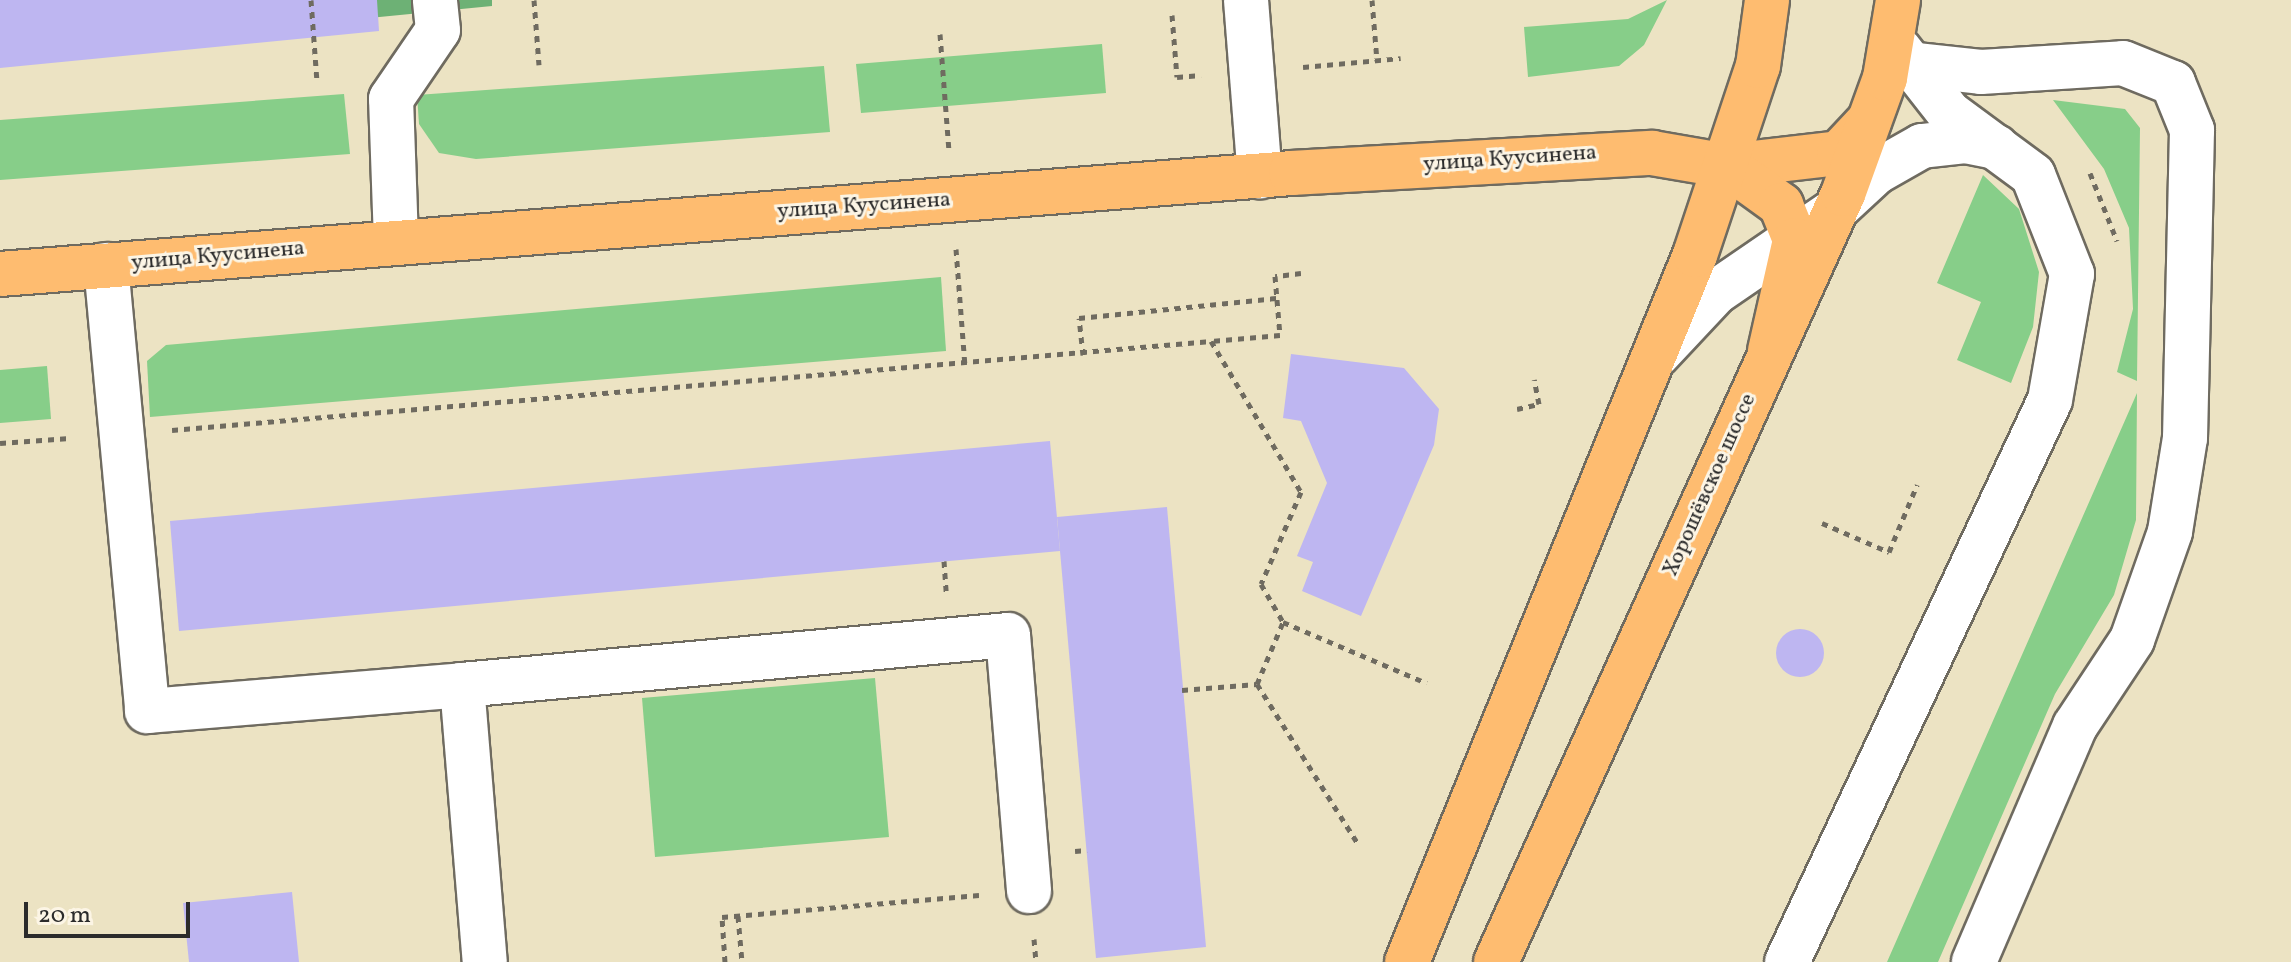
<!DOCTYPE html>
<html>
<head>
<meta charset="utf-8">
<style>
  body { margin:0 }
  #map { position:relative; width:2291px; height:962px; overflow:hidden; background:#ece3c3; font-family:Vollkorn,serif }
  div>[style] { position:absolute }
  .green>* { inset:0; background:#87ce89 }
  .forest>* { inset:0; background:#6db175 }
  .building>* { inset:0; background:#beb6f1 }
  .round { border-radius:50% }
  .path>* { height:5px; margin-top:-2.5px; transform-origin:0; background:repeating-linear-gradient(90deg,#6f6b60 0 6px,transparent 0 12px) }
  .roads { filter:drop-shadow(2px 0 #6f6b60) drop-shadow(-2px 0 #6f6b60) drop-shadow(0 2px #6f6b60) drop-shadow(0 -2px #6f6b60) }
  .minor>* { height:44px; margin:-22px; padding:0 22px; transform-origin:22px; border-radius:22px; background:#fff }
  .major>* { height:44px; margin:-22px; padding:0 22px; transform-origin:22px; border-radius:22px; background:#febc70 }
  span { translate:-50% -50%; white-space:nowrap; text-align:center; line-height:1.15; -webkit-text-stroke:6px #fcf5e5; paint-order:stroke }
  .street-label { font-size:22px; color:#2b2b2b }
  .scale { position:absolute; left:24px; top:902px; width:166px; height:36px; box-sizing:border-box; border:4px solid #2b2b2b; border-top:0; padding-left:10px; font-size:24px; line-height:28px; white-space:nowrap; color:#2b2b2b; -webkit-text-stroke:6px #fcf5e5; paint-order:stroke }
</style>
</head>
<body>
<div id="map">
  <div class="green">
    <div style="clip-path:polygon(1667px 0,1644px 45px,1619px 66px,1528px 77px,1524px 27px,1628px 19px)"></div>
    <div style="clip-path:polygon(1102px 44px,1106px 93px,861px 113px,856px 64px)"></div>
    <div style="clip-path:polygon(824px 66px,830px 132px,476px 159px,439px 153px,419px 124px,417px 95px)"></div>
    <div style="clip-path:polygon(344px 94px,350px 154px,0 180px,0 120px)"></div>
    <div style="clip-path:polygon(2053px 100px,2125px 109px,2140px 128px,2137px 381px,2117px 372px,2133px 309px,2129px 228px,2104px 169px)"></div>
    <div style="clip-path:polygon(1983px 175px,2019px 209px,2039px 272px,2033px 327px,2011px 383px,1957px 360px,1981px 302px,1937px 283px)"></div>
    <div style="clip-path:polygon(941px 277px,946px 351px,150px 417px,147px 361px,166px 345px)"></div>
    <div style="clip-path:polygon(47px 366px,51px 419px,0 423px,0 370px)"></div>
    <div style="clip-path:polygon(2137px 393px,2136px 520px,2114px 595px,2055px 694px,1938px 962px,1887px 962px)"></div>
    <div style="clip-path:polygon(875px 678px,889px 837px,655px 857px,642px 698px)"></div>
  </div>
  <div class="forest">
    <div style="clip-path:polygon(349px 0,492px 0,492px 6px,359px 19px)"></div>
  </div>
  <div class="building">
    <div style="clip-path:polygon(0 0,377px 0,379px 31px,0 68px)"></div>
    <div style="clip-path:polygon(1291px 354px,1404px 368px,1439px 409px,1434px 445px,1361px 616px,1302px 591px,1313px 562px,1297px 556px,1327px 483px,1301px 421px,1283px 418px)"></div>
    <div style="clip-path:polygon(1050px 441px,1060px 551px,179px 631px,170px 521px)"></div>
    <div style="clip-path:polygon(1167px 507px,1206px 947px,1096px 958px,1057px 517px)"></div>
    <div class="round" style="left:1776px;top:629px;width:48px;height:48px"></div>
    <div style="clip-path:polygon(292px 892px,299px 962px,189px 962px,183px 903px)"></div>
  </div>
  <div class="path">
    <div style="left:311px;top:0;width:82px;rotate:85.8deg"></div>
    <div style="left:534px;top:0;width:65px;rotate:85.6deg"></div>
    <div style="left:1372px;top:0;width:61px;rotate:85.3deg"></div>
    <div style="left:1172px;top:15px;width:62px;rotate:85.4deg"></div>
    <div style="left:1177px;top:77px;width:24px;rotate:-5deg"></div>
    <div style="left:940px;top:34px;width:117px;rotate:85.6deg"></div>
    <div style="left:1303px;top:67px;width:98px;rotate:-5.2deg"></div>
    <div style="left:2090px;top:173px;width:73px;rotate:68.3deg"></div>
    <div style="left:956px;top:249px;width:118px;rotate:85.6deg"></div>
    <div style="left:1301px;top:273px;width:26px;rotate:173deg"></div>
    <div style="left:1275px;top:276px;width:59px;rotate:85.2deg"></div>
    <div style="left:1280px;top:335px;width:69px;rotate:175deg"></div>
    <div style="left:1211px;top:341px;width:176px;rotate:59.2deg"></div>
    <div style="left:1301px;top:492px;width:100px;rotate:113.5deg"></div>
    <div style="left:1261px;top:584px;width:44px;rotate:59.9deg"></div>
    <div style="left:1283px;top:622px;width:156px;rotate:23deg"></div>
    <div style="left:1083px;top:355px;width:37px;rotate:-96deg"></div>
    <div style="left:1079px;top:318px;width:199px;rotate:-5.8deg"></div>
    <div style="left:1517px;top:409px;width:23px;rotate:-13deg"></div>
    <div style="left:1539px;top:404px;width:25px;rotate:-101deg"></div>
    <div style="left:172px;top:430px;width:1043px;rotate:-4.9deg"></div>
    <div style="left:0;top:443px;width:70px;rotate:-4.1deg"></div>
    <div style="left:1822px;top:523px;width:73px;rotate:23.4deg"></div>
    <div style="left:1889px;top:552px;width:73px;rotate:-67.3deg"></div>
    <div style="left:944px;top:561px;width:31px;rotate:86deg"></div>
    <div style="left:1257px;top:684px;width:187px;rotate:57.7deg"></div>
    <div style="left:1257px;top:684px;width:67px;rotate:-67.2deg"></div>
    <div style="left:1182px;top:690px;width:75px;rotate:-4.6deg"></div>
    <div style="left:1075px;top:851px;width:12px;rotate:-5deg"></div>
    <div style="left:738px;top:916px;width:46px;rotate:85deg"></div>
    <div style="left:1034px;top:939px;width:23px;rotate:85deg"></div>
    <div style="left:725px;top:962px;width:45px;rotate:-93.8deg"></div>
    <div style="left:722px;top:917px;width:258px;rotate:-4.9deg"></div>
  </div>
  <div class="roads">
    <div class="minor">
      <div style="left:1246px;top:0;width:177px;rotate:85.5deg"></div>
      <div style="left:1909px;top:64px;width:72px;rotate:6.3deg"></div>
      <div style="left:1981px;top:72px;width:142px;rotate:-3.6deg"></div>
      <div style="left:2123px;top:63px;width:54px;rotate:21.8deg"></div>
      <div style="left:2173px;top:83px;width:51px;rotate:68deg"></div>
      <div style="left:2192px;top:130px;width:308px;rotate:91.3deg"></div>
      <div style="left:2185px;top:438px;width:95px;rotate:99.1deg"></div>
      <div style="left:2170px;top:532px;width:114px;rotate:109.4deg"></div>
      <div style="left:2132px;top:640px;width:103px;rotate:123.5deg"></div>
      <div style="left:2075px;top:726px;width:257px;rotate:113.2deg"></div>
      <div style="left:396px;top:241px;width:142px;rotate:-92deg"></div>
      <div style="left:391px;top:99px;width:83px;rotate:-55.7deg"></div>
      <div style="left:438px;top:30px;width:30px;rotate:-96deg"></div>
      <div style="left:106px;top:265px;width:448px;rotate:84.7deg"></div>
      <div style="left:147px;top:711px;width:316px;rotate:-4.7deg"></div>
      <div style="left:462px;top:685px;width:278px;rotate:85.3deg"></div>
      <div style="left:1657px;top:355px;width:86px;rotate:-46.9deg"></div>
      <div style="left:1716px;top:292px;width:142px;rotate:-34.4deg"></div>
      <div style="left:1833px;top:212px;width:59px;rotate:-42.9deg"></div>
      <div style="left:1876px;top:172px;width:53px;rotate:-29.5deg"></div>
      <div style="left:1922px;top:146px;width:43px;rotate:-6.6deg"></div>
      <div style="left:1965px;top:141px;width:32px;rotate:11deg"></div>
      <div style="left:462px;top:685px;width:548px;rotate:-5.23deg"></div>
      <div style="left:1008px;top:635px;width:257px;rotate:85.3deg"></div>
      <div style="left:1787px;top:962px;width:620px;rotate:-64.92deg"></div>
      <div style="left:2050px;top:400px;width:128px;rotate:-80.1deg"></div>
      <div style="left:2072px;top:274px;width:106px;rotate:-111.5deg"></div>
      <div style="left:2033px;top:175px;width:104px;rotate:-143.6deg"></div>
      <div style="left:1949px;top:113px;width:81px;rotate:-128deg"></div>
    </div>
    <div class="major">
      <div style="left:1727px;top:166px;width:113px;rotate:-6.6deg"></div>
      <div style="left:1839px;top:153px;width:44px;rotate:-46.8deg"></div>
      <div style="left:0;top:274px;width:1295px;rotate:-4.47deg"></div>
      <div style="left:1291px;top:173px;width:362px;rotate:-3.2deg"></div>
      <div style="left:1652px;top:153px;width:76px;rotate:9.8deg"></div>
      <div style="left:1727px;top:166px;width:67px;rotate:35.8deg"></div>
      <div style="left:1781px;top:205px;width:38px;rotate:68deg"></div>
      <div style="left:1795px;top:240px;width:114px;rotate:102.7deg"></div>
      <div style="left:1407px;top:962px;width:763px;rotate:-67.84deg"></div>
      <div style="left:1695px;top:255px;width:199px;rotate:-71.6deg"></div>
      <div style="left:1758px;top:66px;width:67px;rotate:-82.2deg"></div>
      <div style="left:1496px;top:962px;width:843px;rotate:-65.69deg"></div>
      <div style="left:1843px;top:194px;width:123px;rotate:-70.1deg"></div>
      <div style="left:1885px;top:78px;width:79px;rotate:-80.5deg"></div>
    </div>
  </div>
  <div class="street-label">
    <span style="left:1510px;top:159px;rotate:-4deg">улица Куусинена</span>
    <span style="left:864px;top:206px;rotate:-4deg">улица Куусинена</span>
    <span style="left:218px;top:256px;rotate:-5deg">улица Куусинена</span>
    <span style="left:1710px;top:485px;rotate:-66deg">Хорошёвское шоссе</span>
  </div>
  <div class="scale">20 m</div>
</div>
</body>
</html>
